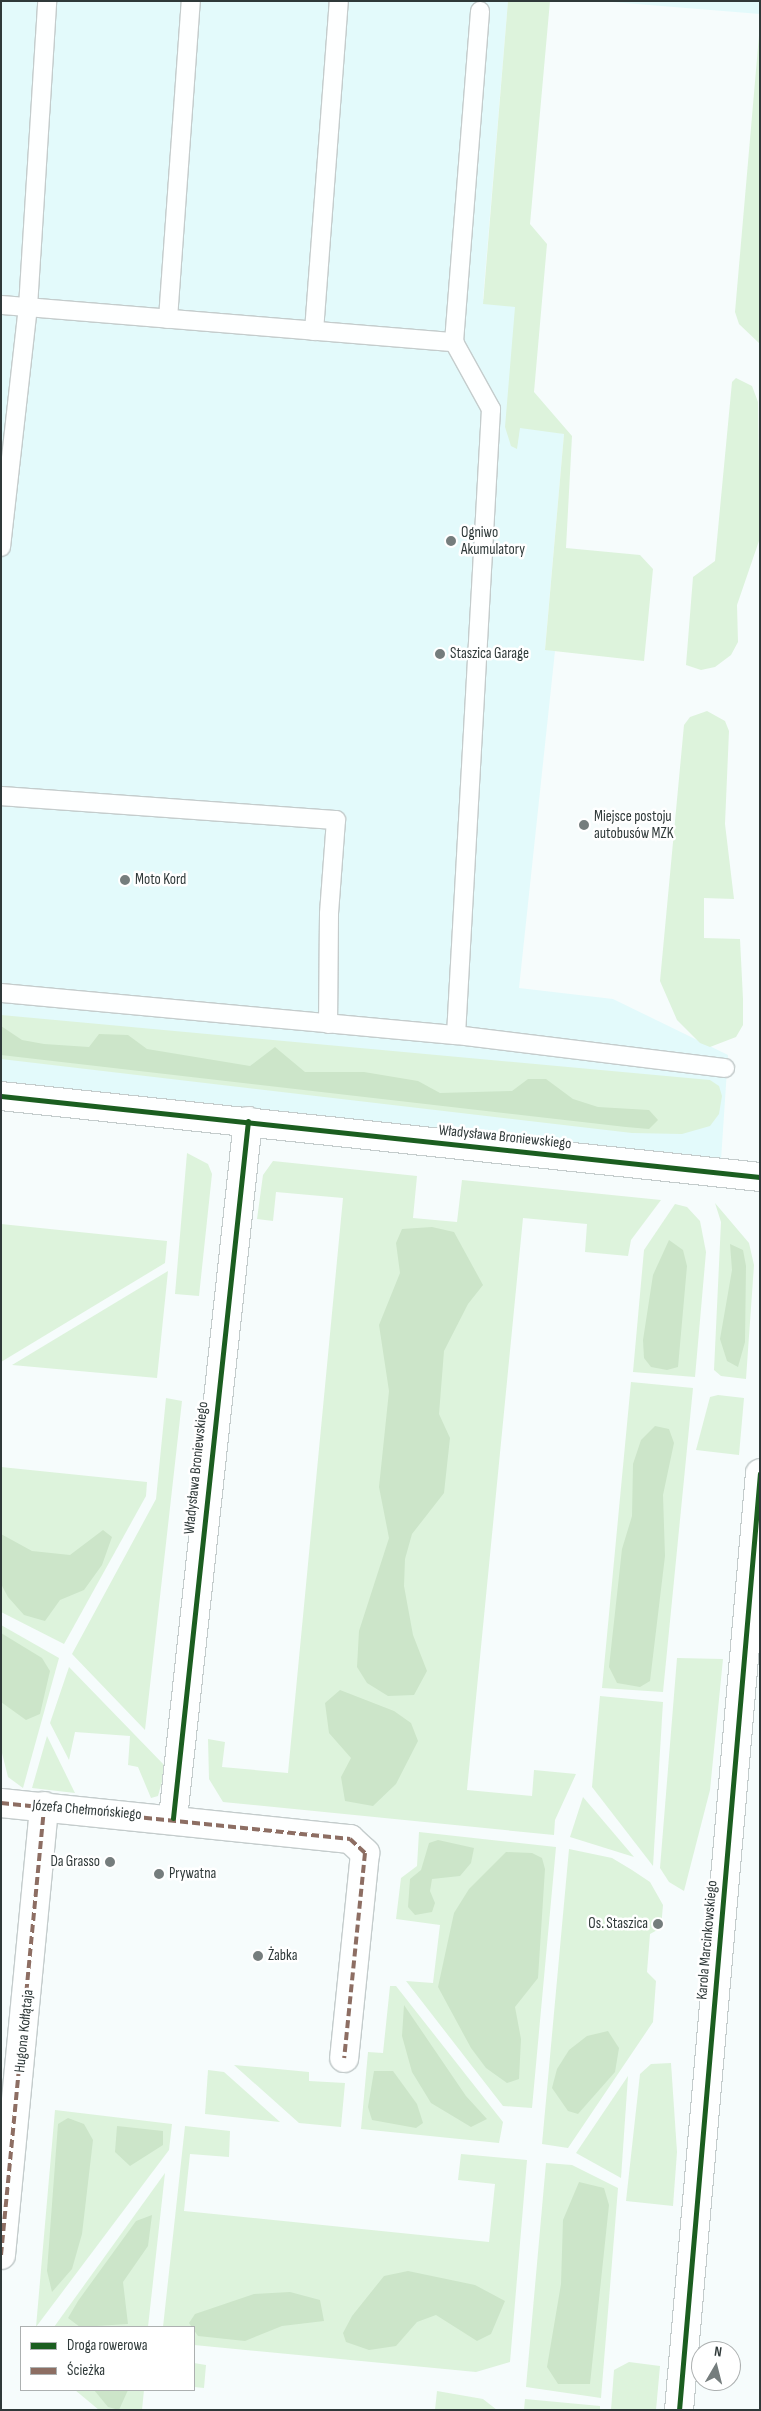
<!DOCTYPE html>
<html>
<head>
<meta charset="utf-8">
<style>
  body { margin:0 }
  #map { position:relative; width:761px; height:2411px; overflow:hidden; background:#f6fcfc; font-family:"Sofia Sans Condensed",sans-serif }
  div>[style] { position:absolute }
  .built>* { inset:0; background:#e3fafb }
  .green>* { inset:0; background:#ddf3dc }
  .forest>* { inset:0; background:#cce5c9 }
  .roads { filter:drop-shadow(1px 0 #c4cccc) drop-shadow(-1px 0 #c4cccc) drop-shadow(0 1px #c4cccc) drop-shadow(0 -1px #c4cccc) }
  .service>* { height:18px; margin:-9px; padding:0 9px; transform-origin:9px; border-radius:9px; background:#feffff }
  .minor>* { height:28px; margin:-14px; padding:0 14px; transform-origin:14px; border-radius:14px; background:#feffff }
  .quiet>* { height:4px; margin-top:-2px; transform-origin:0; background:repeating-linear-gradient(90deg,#8d6e63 0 8px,transparent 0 12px) }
  .cycleway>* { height:5px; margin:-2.5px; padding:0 2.5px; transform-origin:2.5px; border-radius:2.5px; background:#1b5e20 }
  .dots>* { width:14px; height:14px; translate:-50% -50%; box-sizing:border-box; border:2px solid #fff; border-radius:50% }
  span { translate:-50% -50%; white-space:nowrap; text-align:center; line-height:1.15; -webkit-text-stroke:5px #fff; paint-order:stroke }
  .poi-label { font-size:15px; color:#2f3939 }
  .left { translate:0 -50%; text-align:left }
  .right { translate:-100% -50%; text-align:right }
  .street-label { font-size:15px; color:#2f3939 }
  .frame { position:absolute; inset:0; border:2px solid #2f3939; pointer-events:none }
  .legend { position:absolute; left:20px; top:2326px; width:175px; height:65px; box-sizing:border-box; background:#fff; border:1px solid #acb0b0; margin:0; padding:6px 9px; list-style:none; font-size:15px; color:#2f3939 }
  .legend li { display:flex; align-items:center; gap:10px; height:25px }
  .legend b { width:25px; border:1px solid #acb0b0 }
  .north { position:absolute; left:691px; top:2341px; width:50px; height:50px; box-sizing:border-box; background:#fff; border:1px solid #acb0b0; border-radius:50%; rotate:8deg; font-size:14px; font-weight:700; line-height:20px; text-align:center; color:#2f3939 }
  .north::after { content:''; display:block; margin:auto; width:18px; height:22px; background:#757d7d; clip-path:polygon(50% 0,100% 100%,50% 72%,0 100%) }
</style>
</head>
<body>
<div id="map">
  <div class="built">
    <div style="clip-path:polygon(1px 1px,508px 1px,483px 299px,529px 303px,520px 420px,564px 434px,545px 649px,555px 651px,519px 988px,613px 999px,728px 1055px,721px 1160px,1px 1085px)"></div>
    <div style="clip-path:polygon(600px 1px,760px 1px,760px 14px)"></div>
  </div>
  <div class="green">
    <div style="clip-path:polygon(508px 1px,550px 1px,530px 224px,547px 244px,534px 392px,572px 436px,566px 548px,640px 555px,653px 569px,644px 661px,545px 650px,564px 434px,520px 428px,517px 449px,511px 446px,505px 427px,515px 307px,483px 304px)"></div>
    <div style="clip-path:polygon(760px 24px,760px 344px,739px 324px,735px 312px)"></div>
    <div style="clip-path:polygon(736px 378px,752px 386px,758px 402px,760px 538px,737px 605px,738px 642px,731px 655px,715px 667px,701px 670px,686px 665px,693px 577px,715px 561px,732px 382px)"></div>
    <div style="clip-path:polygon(707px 711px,725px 721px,729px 731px,725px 824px,734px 899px,704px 898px,704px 938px,740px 939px,743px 999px,743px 1025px,736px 1037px,710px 1047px,700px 1043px,677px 1020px,660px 981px,684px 725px,690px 717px)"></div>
    <div style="clip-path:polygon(1px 1015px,710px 1080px,719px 1086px,722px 1096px,719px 1114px,710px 1126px,682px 1134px,632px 1133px,1px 1059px)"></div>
    <div style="clip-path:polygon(187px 1153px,208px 1164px,212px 1174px,199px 1296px,175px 1294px)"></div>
    <div style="clip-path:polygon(273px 1161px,417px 1176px,413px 1218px,457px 1222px,462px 1180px,661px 1200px,631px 1240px,628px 1256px,585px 1252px,587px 1224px,523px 1218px,467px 1790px,532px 1796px,534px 1770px,576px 1774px,555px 1820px,554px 1835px,223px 1802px,209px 1779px,208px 1739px,225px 1742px,222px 1767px,288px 1773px,343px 1198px,276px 1192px,273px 1221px,257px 1219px,263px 1175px)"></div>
    <div style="clip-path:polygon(715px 1203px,749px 1243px,754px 1265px,746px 1379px,721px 1376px,714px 1370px,721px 1222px)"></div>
    <div style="clip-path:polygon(675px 1204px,687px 1207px,700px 1221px,706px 1252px,695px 1377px,633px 1372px,644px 1250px)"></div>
    <div style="clip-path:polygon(1px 1224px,167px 1241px,165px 1263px,1px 1362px)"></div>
    <div style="clip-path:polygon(168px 1271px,157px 1378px,12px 1365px)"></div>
    <div style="clip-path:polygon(631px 1382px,693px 1388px,663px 1692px,602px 1688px)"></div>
    <div style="clip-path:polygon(718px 1395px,744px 1398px,739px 1455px,696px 1450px,710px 1397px)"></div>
    <div style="clip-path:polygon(166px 1398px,182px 1401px,145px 1730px,72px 1654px,156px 1499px)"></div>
    <div style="clip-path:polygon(1px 1467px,147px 1482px,146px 1496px,64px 1644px,1px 1612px)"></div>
    <div style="clip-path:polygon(1px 1625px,59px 1658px,23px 1788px,8px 1777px,1px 1749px)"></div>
    <div style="clip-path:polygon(677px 1658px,723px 1659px,710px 1790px,684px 1891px,669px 1882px,660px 1868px)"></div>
    <div style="clip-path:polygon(69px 1667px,166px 1767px,158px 1796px,151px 1798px,138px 1767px,128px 1765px,130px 1736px,75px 1732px,69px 1760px,50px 1723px)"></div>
    <div style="clip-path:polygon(600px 1696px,663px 1702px,653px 1866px,592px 1787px)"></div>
    <div style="clip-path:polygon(47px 1736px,75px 1793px,32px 1788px)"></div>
    <div style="clip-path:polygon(583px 1797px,634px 1857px,570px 1837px)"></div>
    <div style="clip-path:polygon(419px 1832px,556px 1847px,532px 2108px,503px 2106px,406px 1981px,433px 1983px,440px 1925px,396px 1919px,401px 1878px,417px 1866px)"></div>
    <div style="clip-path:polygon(569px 1849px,612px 1858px,632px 1870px,650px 1882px,663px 1905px,661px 1928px,650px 1934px,647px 1972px,656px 1981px,653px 2022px,568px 2148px,542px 2144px)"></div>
    <div style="clip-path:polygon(390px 1986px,396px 1986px,503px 2122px,499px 2143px,361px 2129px,368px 2052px,383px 2053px)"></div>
    <div style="clip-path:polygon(671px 2063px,677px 2152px,673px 2206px,626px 2201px,640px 2074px,651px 2064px)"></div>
    <div style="clip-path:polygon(234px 2065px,309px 2072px,309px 2081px,345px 2083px,341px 2127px,299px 2123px)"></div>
    <div style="clip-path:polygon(208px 2070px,224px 2072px,280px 2122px,205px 2114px)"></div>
    <div style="clip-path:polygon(628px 2076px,621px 2178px,576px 2153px)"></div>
    <div style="clip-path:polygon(55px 2110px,172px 2124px,169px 2150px,36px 2327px)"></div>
    <div style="clip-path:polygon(185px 2126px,230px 2131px,229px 2157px,190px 2154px,184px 2211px,489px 2242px,495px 2184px,458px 2180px,461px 2154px,527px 2160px,510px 2362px,476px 2372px,194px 2345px,194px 2327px,163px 2327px)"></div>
    <div style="clip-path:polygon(546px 2163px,572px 2165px,618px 2188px,601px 2398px,526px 2387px)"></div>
    <div style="clip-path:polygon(165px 2173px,148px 2327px,54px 2327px)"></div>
    <div style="clip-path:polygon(629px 2362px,660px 2366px,656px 2410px,611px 2410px,614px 2370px)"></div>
    <div style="clip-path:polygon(194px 2363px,206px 2365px,204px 2388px,194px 2387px)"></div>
    <div style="clip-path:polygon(75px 2390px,144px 2390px,142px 2410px,99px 2410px)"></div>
    <div style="clip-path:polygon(437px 2391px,483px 2399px,497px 2410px,435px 2410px)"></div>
    <div style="clip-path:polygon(525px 2399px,600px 2406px,600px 2410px,524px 2410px)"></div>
  </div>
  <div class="forest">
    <div style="clip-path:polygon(1px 1026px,22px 1040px,44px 1044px,89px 1047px,99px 1034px,128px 1035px,147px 1049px,250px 1066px,275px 1047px,305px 1072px,364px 1072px,418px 1081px,440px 1093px,512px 1091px,528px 1079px,546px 1079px,573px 1099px,598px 1107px,649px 1110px,658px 1120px,649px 1129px,626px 1127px,1px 1055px)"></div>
    <div style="clip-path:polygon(432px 1227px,454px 1232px,483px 1285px,468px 1304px,444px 1351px,439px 1414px,450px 1438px,444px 1493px,412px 1534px,405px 1559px,404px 1586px,413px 1635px,427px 1671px,414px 1695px,388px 1696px,367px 1683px,357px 1667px,359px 1631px,389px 1538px,379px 1487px,389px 1391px,379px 1325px,400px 1273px,396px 1243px,402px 1229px)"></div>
    <div style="clip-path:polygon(669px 1240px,683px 1250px,687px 1266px,678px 1367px,667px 1370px,651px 1367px,644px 1358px,643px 1340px,653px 1275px)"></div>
    <div style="clip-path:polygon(730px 1244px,743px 1250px,746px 1266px,745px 1342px,738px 1367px,727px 1361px,720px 1339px,732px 1270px)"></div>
    <div style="clip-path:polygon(655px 1426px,669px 1429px,674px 1443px,663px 1495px,665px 1556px,650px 1681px,640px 1687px,617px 1683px,609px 1667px,622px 1549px,632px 1516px,633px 1464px,641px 1440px)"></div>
    <div style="clip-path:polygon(103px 1530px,112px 1537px,102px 1565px,84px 1590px,60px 1600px,45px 1621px,24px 1615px,8px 1597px,1px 1584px,1px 1534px,32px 1551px,70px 1555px)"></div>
    <div style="clip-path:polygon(1px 1633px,42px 1658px,50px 1671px,40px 1714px,26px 1720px,1px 1702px)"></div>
    <div style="clip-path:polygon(340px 1690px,394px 1711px,411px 1723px,418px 1741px,396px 1784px,373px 1806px,345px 1801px,341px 1777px,351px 1758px,329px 1733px,325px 1703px)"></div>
    <div style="clip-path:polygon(438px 1840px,474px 1848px,471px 1863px,460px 1876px,432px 1879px,430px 1891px,435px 1903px,432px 1912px,415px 1915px,408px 1907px,410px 1879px,421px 1870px,429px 1843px)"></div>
    <div style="clip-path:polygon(506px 1852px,532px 1853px,542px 1858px,545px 1869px,538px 1978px,515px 2007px,521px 2039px,519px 2079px,507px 2083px,486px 2068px,471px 2048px,438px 1987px,454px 1913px,469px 1889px)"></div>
    <div style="clip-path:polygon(404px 2005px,466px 2096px,487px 2119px,471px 2127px,431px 2103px,412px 2072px,402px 2036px)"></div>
    <div style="clip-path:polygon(608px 2031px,619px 2048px,615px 2072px,578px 2114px,568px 2111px,552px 2088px,557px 2069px,569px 2050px,587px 2036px)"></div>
    <div style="clip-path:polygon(374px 2071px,393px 2071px,417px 2104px,423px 2123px,416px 2128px,372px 2120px,368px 2107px)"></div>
    <div style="clip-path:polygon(68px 2118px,84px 2124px,93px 2140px,82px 2234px,72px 2269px,52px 2292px,47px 2271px,58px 2124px)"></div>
    <div style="clip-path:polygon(117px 2126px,163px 2131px,163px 2145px,130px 2166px,115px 2152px)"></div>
    <div style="clip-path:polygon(579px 2182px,604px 2188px,609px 2205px,590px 2384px,558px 2384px,547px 2367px,561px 2284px,563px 2220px)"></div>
    <div style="clip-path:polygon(152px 2215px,148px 2246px,123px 2282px,128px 2324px,80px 2327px,68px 2318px,78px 2301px,136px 2221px)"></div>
    <div style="clip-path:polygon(408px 2271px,475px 2285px,505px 2301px,491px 2334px,477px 2341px,436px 2315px,417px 2322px,396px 2346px,369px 2350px,346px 2342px,343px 2333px,352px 2316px,384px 2276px)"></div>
    <div style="clip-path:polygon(290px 2292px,320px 2300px,324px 2321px,282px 2326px,245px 2341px,198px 2336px,189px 2323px,195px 2314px,254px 2294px)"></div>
    <div style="clip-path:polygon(94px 2390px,128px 2390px,119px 2410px,108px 2407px)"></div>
  </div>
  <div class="roads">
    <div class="service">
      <div style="left:1px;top:305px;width:455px;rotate:4.7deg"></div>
      <div style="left:454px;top:342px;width:77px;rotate:61.1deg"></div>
      <div style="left:491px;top:409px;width:627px;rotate:93.2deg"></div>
      <div style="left:168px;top:319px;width:319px;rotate:-85.9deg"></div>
      <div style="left:314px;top:331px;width:331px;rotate:-85.7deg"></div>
      <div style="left:454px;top:342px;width:332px;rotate:-85.5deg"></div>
      <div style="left:1px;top:547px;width:242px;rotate:-83.6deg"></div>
      <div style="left:28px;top:307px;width:307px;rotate:-86.4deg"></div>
      <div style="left:1px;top:796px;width:336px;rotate:4.1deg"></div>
      <div style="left:336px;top:820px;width:94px;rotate:94.3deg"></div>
      <div style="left:329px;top:914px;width:110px;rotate:90.5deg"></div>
      <div style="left:1px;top:993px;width:457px;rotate:5.3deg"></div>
      <div style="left:456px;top:1035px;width:271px;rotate:7deg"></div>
    </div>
    <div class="minor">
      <div style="left:1px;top:1096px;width:763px;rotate:6.09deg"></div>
      <div style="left:1px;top:1803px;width:351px;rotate:5.9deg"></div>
      <div style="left:350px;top:1839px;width:21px;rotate:43deg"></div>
      <div style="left:365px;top:1853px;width:206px;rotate:95.8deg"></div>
      <div style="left:173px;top:1818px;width:701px;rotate:-83.86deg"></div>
      <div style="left:1px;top:2255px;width:451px;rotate:-84.5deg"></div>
      <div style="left:679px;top:2410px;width:940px;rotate:-85.06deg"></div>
    </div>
  </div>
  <div class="quiet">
    <div style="left:1px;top:1803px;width:351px;rotate:5.9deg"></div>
    <div style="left:350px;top:1839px;width:21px;rotate:43deg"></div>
    <div style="left:365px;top:1853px;width:206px;rotate:95.8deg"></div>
    <div style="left:1px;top:2255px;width:451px;rotate:-84.5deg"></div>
  </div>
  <div class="cycleway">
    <div style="left:1px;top:1096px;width:763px;rotate:6.09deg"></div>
    <div style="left:173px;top:1818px;width:701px;rotate:-83.86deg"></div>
    <div style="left:679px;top:2410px;width:940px;rotate:-85.06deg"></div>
  </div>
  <div class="dots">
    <div style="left:451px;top:541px;background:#757d7d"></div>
    <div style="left:440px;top:654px;background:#757d7d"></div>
    <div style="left:584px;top:825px;background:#757d7d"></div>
    <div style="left:125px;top:880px;background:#757d7d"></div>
    <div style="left:110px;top:1862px;background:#757d7d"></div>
    <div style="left:159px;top:1874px;background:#757d7d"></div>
    <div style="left:658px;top:1924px;background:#757d7d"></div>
    <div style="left:258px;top:1956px;background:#757d7d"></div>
  </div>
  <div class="poi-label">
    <span class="left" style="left:461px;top:541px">Ogniwo<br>Akumulatory</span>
    <span class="left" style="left:450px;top:654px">Staszica Garage</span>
    <span class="left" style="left:594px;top:825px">Miejsce postoju<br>autobusów MZK</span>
    <span class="left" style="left:135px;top:880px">Moto Kord</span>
    <span class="right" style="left:100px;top:1862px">Da Grasso</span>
    <span class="left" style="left:169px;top:1874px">Prywatna</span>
    <span class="right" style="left:648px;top:1924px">Os. Staszica</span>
    <span class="left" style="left:268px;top:1956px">Żabka</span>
  </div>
  <div class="street-label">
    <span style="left:505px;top:1137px;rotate:6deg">Władysława Broniewskiego</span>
    <span style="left:196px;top:1468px;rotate:-84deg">Władysława Broniewskiego</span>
    <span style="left:87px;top:1810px;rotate:5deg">Józefa Chełmońskiego</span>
    <span style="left:707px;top:1940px;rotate:-85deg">Karola Marcinkowskiego</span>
    <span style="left:24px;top:2031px;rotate:-84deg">Hugona Kołłątaja</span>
  </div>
  <div class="frame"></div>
  <ul class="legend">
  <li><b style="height:6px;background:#1b5e20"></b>Droga rowerowa</li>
  <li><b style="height:6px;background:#8d6e63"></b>Ścieżka</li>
  </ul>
  <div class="north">N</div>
</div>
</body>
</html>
